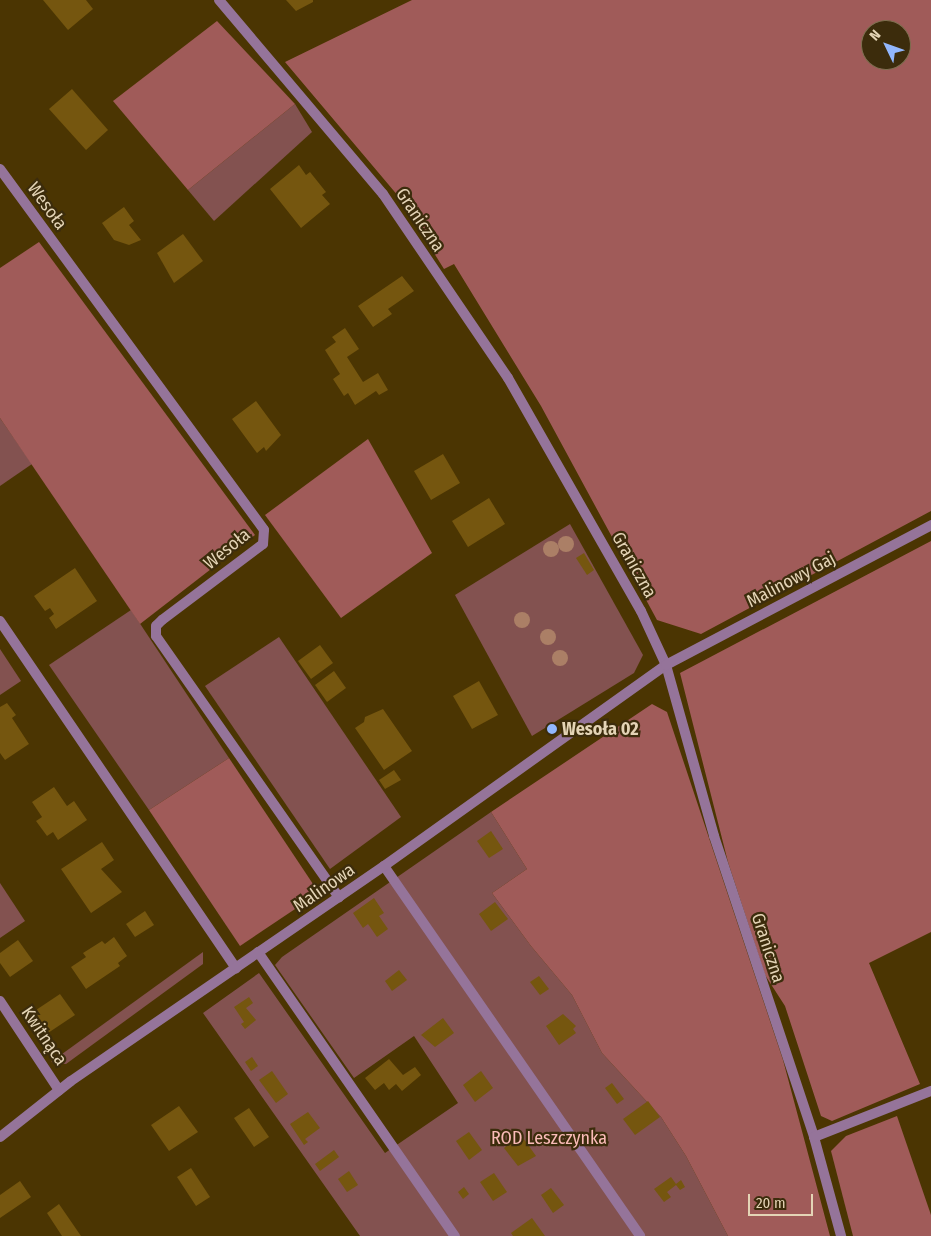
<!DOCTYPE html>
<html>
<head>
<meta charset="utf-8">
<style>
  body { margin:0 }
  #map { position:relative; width:931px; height:1236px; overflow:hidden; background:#4b3502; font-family:"Fira Sans Condensed",sans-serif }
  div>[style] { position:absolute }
  .green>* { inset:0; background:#835250 }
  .forest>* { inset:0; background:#a05b59 }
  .building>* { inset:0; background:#75560f }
  .lane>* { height:10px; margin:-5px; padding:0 5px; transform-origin:5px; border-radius:5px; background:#95749a }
  .street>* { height:10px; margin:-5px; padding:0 5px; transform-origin:5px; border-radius:5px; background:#95749a }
  .trees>* { width:16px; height:16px; margin:-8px; border-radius:50%; background:#ab7f66 }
  .dots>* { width:14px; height:14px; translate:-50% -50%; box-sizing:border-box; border:2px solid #3c2c0c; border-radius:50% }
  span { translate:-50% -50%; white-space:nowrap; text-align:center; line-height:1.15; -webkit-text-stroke:4.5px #3c2c0c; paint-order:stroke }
  .street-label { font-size:18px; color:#e4d4b6 }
  .poi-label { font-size:18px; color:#e4d4b6; font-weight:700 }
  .left { translate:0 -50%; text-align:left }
  .park-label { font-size:18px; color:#fabbb8 }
  .north { position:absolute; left:861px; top:20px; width:50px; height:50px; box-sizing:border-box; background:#3c2c0c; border:1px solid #7f6f50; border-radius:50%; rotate:312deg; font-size:14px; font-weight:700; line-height:20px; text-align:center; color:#e4d4b6 }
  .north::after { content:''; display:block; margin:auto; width:18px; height:22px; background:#92b7fd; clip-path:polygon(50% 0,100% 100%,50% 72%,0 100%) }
  .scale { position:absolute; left:748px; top:1194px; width:65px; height:22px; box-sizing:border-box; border:2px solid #e4d4b6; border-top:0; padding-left:6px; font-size:15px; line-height:18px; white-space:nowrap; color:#e4d4b6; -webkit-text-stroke:4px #3c2c0c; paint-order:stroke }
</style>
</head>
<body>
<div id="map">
  <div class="green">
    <div style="clip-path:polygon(295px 104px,312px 132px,214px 221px,188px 190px)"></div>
    <div style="clip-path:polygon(0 418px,32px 464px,0 486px)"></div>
    <div style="clip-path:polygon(570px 524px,643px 655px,634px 673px,532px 736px,455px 595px)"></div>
    <div style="clip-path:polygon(131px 610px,229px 758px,149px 810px,49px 665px)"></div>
    <div style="clip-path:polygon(279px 637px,401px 817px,330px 869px,205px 686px)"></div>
    <div style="clip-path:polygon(0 649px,21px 681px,0 695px)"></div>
    <div style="clip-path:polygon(491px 812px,527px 869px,492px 893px,531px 946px,572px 995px,602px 1053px,661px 1117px,686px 1156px,728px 1236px,360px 1236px,203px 1013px,259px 973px,385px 1153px,458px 1103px,414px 1036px,354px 1078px,275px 965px,282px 957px)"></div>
    <div style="clip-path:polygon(0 883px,25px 921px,0 938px)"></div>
    <div style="clip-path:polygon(203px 952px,203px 964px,66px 1064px,51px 1062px)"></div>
  </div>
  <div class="forest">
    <div style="clip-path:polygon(evenodd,412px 0,931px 0,931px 511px,701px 634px,657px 620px,541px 406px,454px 264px,444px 269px,399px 197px,285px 62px,412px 0,871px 30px,901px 30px,901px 60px,871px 60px,871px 30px)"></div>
    <div style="clip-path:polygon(217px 21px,295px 104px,188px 190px,113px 101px)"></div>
    <div style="clip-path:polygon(39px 242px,255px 535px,140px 624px,0 418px,0 268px)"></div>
    <div style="clip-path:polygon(368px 439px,432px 553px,341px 618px,265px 515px)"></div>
    <div style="clip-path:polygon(931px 541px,931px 932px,869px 963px,920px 1084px,832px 1121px,821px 1116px,785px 1006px,765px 975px,728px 862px,680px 673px)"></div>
    <div style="clip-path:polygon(652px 704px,667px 712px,783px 1060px,830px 1236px,728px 1236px,686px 1156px,661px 1117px,602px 1053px,572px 995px,531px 946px,492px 893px,527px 869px,491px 812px)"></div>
    <div style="clip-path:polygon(229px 758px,319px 893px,240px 946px,149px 810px)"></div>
    <div style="clip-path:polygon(897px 1116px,931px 1215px,931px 1236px,853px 1236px,831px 1151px,846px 1136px)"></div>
  </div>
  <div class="building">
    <div style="clip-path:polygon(43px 0,86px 0,93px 9px,68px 30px)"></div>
    <div style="clip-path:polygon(286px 0,313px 0,313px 2px,296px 11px)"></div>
    <div style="clip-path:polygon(72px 89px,108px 130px,86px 150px,49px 109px)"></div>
    <div style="clip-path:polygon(299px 165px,306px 175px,310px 172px,326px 192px,322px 195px,330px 204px,301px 228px,270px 189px)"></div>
    <div style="clip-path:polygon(124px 207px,134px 221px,129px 225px,141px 240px,129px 245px,114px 240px,102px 223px)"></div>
    <div style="clip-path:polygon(183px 234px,203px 261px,174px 283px,157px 253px)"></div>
    <div style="clip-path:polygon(402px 276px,414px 291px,388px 309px,392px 314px,373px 327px,358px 306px)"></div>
    <div style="clip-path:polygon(345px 328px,359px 349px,347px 357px,363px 382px,378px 373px,388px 390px,379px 395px,376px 391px,355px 405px,348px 393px,344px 396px,333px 379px,340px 374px,325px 350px,336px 342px,332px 337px)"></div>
    <div style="clip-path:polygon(256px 401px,281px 435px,266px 451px,264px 447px,257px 453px,232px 419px)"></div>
    <div style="clip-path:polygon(443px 454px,460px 483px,431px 500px,414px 471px)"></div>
    <div style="clip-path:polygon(489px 498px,505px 524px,468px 547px,452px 521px)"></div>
    <div style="clip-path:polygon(584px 553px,594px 570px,587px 575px,576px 558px)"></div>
    <div style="clip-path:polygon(75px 568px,97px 601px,56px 629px,49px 618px,54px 614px,50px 608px,45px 611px,34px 596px)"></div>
    <div style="clip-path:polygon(320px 645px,333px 663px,311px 679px,298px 661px)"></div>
    <div style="clip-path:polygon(334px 671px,346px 688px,327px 702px,315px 685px)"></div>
    <div style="clip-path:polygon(479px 681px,498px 715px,472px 729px,453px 696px)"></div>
    <div style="clip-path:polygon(7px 703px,16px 715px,12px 718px,29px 744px,5px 760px,0 753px,0 707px)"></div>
    <div style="clip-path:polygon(383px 709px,412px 751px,384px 770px,355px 728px,364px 722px,365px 717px)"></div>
    <div style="clip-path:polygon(394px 770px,401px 780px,385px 789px,379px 780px)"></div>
    <div style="clip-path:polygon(54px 787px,67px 806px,74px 801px,87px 820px,58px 840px,53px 832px,47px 836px,36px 821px,42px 817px,32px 802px)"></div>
    <div style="clip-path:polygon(491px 831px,503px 849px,489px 858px,477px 841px)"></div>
    <div style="clip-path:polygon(102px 842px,114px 860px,101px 869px,122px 892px,91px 913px,61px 869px)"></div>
    <div style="clip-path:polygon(374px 898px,384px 913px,379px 916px,388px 929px,377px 937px,368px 924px,363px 928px,353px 913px)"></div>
    <div style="clip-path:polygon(495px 902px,508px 919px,491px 931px,479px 914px)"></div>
    <div style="clip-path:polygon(145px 911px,154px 925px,135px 937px,126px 924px)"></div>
    <div style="clip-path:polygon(114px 937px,127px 956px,118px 963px,120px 966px,86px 989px,71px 967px,86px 957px,83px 953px,102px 941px,105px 944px)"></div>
    <div style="clip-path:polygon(18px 940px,33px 961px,10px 977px,0 963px,0 953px)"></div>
    <div style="clip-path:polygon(399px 970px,407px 980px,392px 991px,385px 981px)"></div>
    <div style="clip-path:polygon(539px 976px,549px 989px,540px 995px,530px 982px)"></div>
    <div style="clip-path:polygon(60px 994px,75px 1015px,48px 1033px,33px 1012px)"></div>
    <div style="clip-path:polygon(249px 997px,253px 1003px,246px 1008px,256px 1020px,245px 1029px,241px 1024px,244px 1022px,234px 1007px)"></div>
    <div style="clip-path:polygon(563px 1014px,576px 1026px,573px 1029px,576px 1033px,559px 1045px,546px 1026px)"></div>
    <div style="clip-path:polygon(443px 1018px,454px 1033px,435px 1047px,421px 1035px)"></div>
    <div style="clip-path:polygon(252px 1057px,258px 1066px,251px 1071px,245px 1062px)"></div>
    <div style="clip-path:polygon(389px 1059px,403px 1075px,415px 1067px,421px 1075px,402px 1091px,396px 1084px,389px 1090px,384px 1083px,375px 1090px,365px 1078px)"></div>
    <div style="clip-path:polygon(272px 1071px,288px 1094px,276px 1103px,259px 1080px)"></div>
    <div style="clip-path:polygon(481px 1071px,493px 1088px,475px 1102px,463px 1085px)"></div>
    <div style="clip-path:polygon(612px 1083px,624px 1099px,617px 1104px,605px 1088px)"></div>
    <div style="clip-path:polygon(648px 1101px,660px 1117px,635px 1135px,623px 1119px)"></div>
    <div style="clip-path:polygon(179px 1106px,198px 1132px,169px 1151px,151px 1125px)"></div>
    <div style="clip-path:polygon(249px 1108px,269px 1137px,254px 1147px,234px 1118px)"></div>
    <div style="clip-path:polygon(308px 1112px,320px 1128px,305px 1139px,308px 1142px,304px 1145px,290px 1124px)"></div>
    <div style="clip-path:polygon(469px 1132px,482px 1150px,469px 1160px,456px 1141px)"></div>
    <div style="clip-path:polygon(521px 1135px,536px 1156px,518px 1166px,504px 1148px)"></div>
    <div style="clip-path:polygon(334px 1150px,339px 1157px,320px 1171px,315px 1164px)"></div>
    <div style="clip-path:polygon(191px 1168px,210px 1197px,196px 1206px,177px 1177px)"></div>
    <div style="clip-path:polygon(349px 1171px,358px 1185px,347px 1192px,338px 1179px)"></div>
    <div style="clip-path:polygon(494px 1173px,507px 1192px,493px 1201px,480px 1182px)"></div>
    <div style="clip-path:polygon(671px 1177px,676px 1184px,681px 1180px,685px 1187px,680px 1190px,676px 1185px,667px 1192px,671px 1197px,664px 1202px,654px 1189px)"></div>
    <div style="clip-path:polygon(20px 1181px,31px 1197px,0 1218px,0 1195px)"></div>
    <div style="clip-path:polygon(464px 1187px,469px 1194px,463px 1199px,458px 1192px)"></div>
    <div style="clip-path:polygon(551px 1188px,564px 1205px,553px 1213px,541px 1195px)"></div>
    <div style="clip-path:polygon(59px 1204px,81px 1236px,62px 1236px,47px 1213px)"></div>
    <div style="clip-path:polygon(532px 1218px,545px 1236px,513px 1236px,511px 1233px)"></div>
  </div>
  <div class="lane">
    <div style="left:0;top:621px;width:420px;rotate:55.8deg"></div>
    <div style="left:384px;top:866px;width:450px;rotate:55.3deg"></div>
    <div style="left:258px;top:952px;width:346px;rotate:55.3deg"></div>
  </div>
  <div class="street">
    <div style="left:219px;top:0;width:254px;rotate:49.8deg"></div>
    <div style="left:383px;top:194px;width:222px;rotate:55.8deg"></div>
    <div style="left:508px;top:378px;width:268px;rotate:60.3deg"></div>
    <div style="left:641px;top:611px;width:60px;rotate:65.2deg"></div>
    <div style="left:666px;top:665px;width:178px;rotate:74.3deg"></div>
    <div style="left:714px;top:836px;width:317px;rotate:71.6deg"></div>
    <div style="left:814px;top:1137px;width:103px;rotate:74.7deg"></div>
    <div style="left:0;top:169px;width:447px;rotate:53.8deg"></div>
    <div style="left:264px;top:530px;width:14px;rotate:94deg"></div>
    <div style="left:263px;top:544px;width:126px;rotate:143deg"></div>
    <div style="left:162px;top:620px;width:8px;rotate:135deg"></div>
    <div style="left:156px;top:626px;width:10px;rotate:90deg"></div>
    <div style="left:156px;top:636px;width:319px;rotate:55deg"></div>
    <div style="left:0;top:1001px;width:107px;rotate:56.5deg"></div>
    <div style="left:0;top:1137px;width:90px;rotate:-38.3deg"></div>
    <div style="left:71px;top:1081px;width:380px;rotate:-34.5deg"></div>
    <div style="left:384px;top:866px;width:346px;rotate:-35.5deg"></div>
    <div style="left:666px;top:665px;width:300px;rotate:-27.8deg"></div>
    <div style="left:814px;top:1137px;width:126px;rotate:-21.5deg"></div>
  </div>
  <div class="trees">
    <div style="left:566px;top:544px"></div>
    <div style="left:551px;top:549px"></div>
    <div style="left:522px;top:620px"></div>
    <div style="left:548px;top:637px"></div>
    <div style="left:560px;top:658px"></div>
  </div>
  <div class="dots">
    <div style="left:552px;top:729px;background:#92b7fd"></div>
  </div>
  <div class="street-label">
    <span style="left:47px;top:206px;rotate:54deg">Wesoła</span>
    <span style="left:420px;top:220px;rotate:56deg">Graniczna</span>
    <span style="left:227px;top:549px;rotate:-39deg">Wesoła</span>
    <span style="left:634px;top:565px;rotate:61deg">Graniczna</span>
    <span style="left:791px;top:580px;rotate:-28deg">Malinowy Gaj</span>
    <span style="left:324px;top:888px;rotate:-35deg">Malinowa</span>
    <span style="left:768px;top:948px;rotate:72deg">Graniczna</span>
    <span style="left:44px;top:1036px;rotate:56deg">Kwitnąca</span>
  </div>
  <div class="poi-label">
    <span class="left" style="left:562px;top:729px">Wesoła 02</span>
  </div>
  <div class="park-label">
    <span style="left:549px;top:1138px">ROD Leszczynka</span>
  </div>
  <div class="north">N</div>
  <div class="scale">20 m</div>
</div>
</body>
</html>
